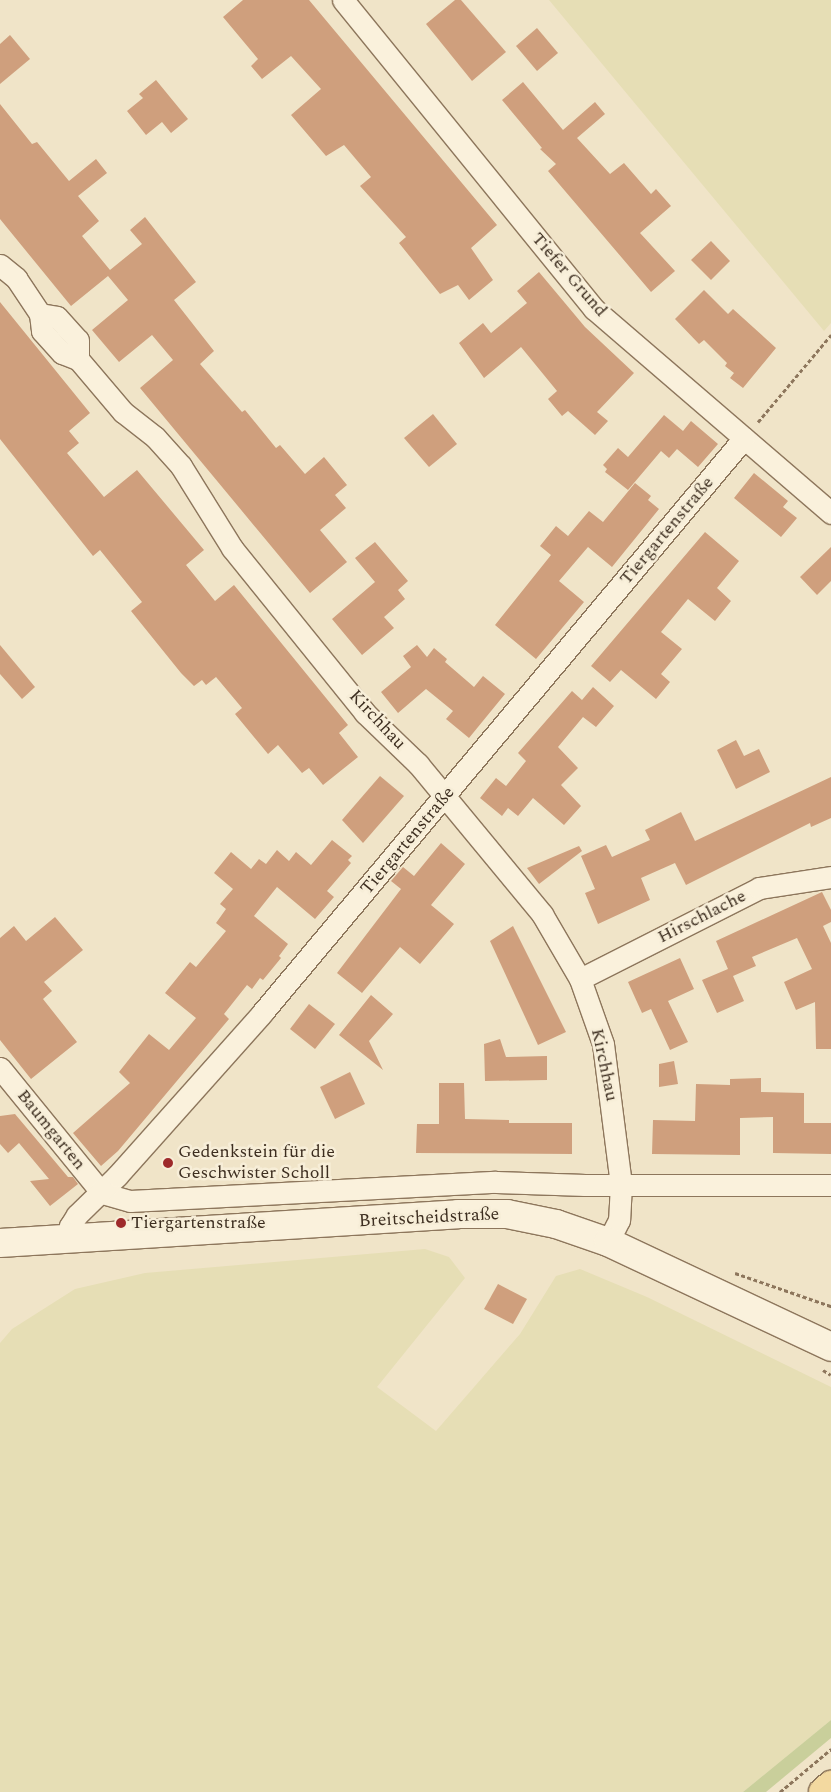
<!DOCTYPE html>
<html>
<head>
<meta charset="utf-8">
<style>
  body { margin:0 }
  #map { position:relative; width:831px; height:1792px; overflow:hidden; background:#f0e4c8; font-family:Spectral,serif }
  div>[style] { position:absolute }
  .farmland>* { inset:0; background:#e6deb5 }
  .green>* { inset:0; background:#c9cf9b }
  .building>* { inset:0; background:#cf9f7d }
  .path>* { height:3px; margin-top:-1.5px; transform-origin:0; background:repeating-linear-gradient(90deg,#8d765c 0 4px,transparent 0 6.5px) }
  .roads { filter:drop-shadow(1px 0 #8d765c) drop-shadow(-1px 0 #8d765c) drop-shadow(0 1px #8d765c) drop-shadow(0 -1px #8d765c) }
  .street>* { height:21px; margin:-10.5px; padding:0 10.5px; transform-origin:10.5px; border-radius:10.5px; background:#faf1dc }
  .secondary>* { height:28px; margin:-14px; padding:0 14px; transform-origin:14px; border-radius:14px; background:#faf1dc }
  .primary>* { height:28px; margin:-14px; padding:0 14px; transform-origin:14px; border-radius:14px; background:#f3d9a0 }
  .dots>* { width:14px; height:14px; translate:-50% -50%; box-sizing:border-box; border:2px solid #f7eed8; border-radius:50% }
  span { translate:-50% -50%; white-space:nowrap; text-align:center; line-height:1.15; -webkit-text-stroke:5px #f7eed8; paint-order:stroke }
  .street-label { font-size:18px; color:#3d2e20 }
  .poi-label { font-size:18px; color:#3d2e20 }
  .left { translate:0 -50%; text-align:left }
</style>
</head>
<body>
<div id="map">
  <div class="farmland">
    <div style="clip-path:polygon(549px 0,831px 0,831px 323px,824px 331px)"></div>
    <div style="clip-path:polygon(425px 1249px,449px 1257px,465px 1278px,377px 1387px,436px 1431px,520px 1334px,556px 1276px,580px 1269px,647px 1297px,831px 1387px,831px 1720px,743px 1792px,0 1792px,0 1343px,12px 1329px,75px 1289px,145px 1273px)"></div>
  </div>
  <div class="green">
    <div style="clip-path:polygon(831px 1720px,831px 1738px,766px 1792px,743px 1792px)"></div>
  </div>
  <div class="building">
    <div style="clip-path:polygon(243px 0,309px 0,497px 225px,471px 248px,493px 280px,469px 300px,458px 285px,440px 294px,399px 243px,406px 237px,360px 186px,371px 177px,344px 145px,326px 156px,291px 115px,321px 89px,291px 56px,262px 79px,251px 66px,258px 59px,223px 17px)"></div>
    <div style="clip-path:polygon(455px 0,461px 0,506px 52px,472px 81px,426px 24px)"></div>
    <div style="clip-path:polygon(537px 28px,558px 53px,537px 71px,516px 46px)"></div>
    <div style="clip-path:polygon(10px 35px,30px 59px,0 84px,0 44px)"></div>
    <div style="clip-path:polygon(156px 80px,188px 119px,171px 133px,162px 122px,146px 135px,127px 111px,143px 98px,139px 94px)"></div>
    <div style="clip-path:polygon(523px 82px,563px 130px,595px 102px,605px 114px,577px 138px,610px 174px,624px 163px,651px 194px,656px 189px,671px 206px,640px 233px,675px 271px,651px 292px,548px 171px,556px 164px,540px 149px,542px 148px,502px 100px)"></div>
    <div style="clip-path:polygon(0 104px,32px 144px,37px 142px,69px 181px,96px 159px,107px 173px,78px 196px,99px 221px,82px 236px,110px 270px,142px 244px,130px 230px,145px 217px,196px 282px,174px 300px,214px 351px,200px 364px,242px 412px,245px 410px,276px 448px,280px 445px,305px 474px,324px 457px,347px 485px,335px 495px,346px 508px,320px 530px,347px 562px,310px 593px,140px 388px,173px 360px,152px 335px,119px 362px,92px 330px,128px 300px,108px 276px,71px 306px,0 219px)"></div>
    <div style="clip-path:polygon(711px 241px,730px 261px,711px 280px,691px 260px)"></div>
    <div style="clip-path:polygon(539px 272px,585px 327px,634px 373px,597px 412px,608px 421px,595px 435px,568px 411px,562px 416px,548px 399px,557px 391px,521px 347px,484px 378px,459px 343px,483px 323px,491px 333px,527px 303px,517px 291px)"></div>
    <div style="clip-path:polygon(704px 290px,728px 314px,733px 309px,776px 348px,743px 388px,730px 378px,734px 373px,725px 366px,727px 363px,704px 340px,699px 344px,675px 319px)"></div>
    <div style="clip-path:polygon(0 302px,90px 413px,69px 431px,79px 443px,67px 453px,104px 497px,137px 470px,204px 550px,186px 565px,215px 601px,234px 585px,348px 725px,339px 733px,358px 757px,323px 785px,309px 768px,302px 773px,278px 745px,268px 754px,235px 714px,242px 708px,216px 677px,206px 685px,202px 680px,194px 686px,181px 673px,131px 611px,142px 602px,100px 550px,93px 556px,0 439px)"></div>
    <div style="clip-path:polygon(433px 414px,457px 444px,429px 467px,404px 438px)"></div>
    <div style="clip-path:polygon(664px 415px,683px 431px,691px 421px,718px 444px,698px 467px,677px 449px,669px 458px,661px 451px,628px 490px,605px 472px,607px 469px,603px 465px,618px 448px,628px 457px)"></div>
    <div style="clip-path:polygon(754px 473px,788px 501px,783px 507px,797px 518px,781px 537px,734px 498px)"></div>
    <div style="clip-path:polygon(635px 483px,651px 496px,648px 500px,659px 509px,612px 567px,588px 547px,559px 581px,584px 602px,536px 659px,495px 625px,551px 555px,540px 546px,556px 526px,568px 536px,589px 511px,603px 522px)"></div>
    <div style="clip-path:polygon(705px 532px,739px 561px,717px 588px,731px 601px,715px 621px,688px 599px,661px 632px,682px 649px,661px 674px,670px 682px,656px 699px,621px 670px,610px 682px,591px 666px)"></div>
    <div style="clip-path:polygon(375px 542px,408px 581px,398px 590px,405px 599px,384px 617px,394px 628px,362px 655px,332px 619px,375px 582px,355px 558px)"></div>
    <div style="clip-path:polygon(831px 547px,831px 581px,817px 595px,800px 577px)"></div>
    <div style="clip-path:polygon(0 645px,35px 687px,22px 699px,0 674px)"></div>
    <div style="clip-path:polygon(417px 645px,427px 657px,434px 648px,447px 659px,445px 662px,474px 687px,483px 676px,505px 694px,469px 738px,446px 719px,453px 711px,426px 689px,398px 713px,381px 692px,411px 667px,403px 656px)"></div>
    <div style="clip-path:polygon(593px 687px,614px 706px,596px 727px,583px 717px,558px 747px,578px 768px,561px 785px,581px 806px,564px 825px,533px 798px,518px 816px,508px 808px,502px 816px,480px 798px,496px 778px,506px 786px,526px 761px,518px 753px,572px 691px,582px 700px)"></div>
    <div style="clip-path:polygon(736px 740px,744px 756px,759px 749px,770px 772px,736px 789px,717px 750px)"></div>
    <div style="clip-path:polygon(380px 776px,404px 796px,363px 843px,342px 820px)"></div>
    <div style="clip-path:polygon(831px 777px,831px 818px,811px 827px,810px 823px,686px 885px,675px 863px,641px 878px,650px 900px,598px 924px,585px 893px,595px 889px,581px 856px,606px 845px,612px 857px,650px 840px,645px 830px,681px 812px,695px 841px)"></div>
    <div style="clip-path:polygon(332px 840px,352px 856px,348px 860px,351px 863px,327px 891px,334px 897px,315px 919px,277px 887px,254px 916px,288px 944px,279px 956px,281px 958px,263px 980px,260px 978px,252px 989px,247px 985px,224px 1014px,229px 1019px,118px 1151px,101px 1166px,73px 1133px,130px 1083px,119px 1072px,149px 1034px,169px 1050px,196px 1018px,165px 993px,190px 962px,196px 967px,226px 931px,216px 923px,226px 909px,220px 904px,233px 889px,214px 873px,231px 852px,251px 869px,259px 859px,266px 864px,277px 850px,289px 861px,296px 852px,311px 865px)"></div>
    <div style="clip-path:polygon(441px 843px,465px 864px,431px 905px,454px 924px,420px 964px,400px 947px,362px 993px,337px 973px,401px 889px,391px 881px,403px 867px,414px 876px)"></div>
    <div style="clip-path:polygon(579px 846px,582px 851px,539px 884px,527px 868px)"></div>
    <div style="clip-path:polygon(822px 892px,831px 910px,831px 922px,823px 926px,831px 943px,831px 1049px,816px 1049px,815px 1002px,796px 1010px,784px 982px,812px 969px,797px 938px,752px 957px,756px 966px,733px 976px,744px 1001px,717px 1013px,702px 980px,728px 969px,716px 941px)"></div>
    <div style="clip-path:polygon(55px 917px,83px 950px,44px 982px,52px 991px,43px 999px,77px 1042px,31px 1079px,0 1040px,0 938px,14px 926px,26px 941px)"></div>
    <div style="clip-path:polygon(513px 926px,566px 1032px,538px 1045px,490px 941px)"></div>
    <div style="clip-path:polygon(680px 958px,694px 989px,668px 1001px,688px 1042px,670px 1050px,651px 1009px,642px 1013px,628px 982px)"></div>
    <div style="clip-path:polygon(371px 995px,393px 1014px,369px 1041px,383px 1070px,339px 1035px)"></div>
    <div style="clip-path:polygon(309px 1004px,335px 1024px,315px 1049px,290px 1029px)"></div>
    <div style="clip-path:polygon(500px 1039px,506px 1057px,547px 1056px,547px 1080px,485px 1081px,484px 1044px)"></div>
    <div style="clip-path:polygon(674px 1061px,678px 1084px,659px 1087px,659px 1064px)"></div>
    <div style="clip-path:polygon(350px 1072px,365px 1104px,335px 1119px,320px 1087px)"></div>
    <div style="clip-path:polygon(761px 1078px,761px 1092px,804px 1093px,804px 1123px,831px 1123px,831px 1154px,773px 1153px,773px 1117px,740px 1118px,740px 1155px,652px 1154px,653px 1120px,695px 1121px,696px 1084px,730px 1085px,730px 1079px)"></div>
    <div style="clip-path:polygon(439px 1083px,464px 1083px,465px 1119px,509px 1120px,509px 1123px,572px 1123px,572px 1154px,416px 1153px,417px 1124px,439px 1124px)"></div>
    <div style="clip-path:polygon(15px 1114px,68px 1177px,73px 1177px,78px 1184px,50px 1206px,30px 1181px,49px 1179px,19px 1143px,8px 1153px,0 1144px,0 1116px)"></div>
    <div style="clip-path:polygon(498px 1284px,527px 1299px,513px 1324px,484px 1309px)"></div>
  </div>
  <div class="path">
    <div style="left:758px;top:422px;width:114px;rotate:-50deg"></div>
    <div style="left:735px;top:1273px;width:102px;rotate:19deg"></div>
    <div style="left:823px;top:1370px;width:9px;rotate:32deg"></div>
    <div style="left:780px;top:1792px;width:67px;rotate:-40.1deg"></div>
  </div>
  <div class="roads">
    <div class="street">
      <div style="left:343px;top:0;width:398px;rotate:50.9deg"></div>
      <div style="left:594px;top:309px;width:313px;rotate:40.7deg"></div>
      <div style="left:0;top:265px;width:21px;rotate:39deg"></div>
      <div style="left:16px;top:278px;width:43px;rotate:56.3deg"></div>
      <div style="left:40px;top:314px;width:17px;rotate:83deg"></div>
      <div style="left:42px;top:331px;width:30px;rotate:48deg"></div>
      <div style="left:62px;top:353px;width:17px;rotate:21deg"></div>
      <div style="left:40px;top:314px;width:17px;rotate:10deg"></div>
      <div style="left:57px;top:317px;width:31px;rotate:48deg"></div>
      <div style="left:78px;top:340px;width:19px;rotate:90deg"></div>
      <div style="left:78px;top:359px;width:70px;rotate:49.7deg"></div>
      <div style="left:123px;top:412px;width:41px;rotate:38deg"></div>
      <div style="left:155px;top:437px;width:39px;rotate:48deg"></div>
      <div style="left:181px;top:466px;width:97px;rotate:58.1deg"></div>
      <div style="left:232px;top:548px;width:212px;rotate:51.1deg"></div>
      <div style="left:365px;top:713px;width:74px;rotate:43.9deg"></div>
      <div style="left:418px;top:764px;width:195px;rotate:50.4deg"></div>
      <div style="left:542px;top:914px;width:75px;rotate:59.7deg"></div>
      <div style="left:580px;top:979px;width:69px;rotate:70.5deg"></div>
      <div style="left:603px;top:1044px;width:141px;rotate:82.7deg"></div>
      <div style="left:621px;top:1184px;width:36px;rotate:93deg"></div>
      <div style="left:619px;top:1220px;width:25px;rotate:117deg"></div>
      <div style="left:580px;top:979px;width:201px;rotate:-26.9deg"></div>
      <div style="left:759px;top:888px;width:73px;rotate:-8.7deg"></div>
      <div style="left:0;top:1068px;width:161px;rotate:50.8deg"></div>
      <div style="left:102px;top:1193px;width:29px;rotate:16deg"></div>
      <div style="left:130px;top:1201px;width:366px;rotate:-3deg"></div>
      <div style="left:496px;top:1182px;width:89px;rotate:1.9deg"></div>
      <div style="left:585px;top:1185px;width:246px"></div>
      <div style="left:69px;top:1239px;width:13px;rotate:-86deg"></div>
      <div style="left:70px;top:1226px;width:13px;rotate:-58deg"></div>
      <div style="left:77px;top:1215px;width:56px;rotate:-44.3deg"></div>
      <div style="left:117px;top:1176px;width:218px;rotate:-48.3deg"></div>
      <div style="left:262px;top:1013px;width:750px;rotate:-50.03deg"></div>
    </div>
    <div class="secondary">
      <div style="left:0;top:1243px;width:459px;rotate:-3.6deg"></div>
      <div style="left:458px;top:1214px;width:49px"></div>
      <div style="left:507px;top:1214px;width:50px;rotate:11.5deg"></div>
      <div style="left:556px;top:1224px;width:55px;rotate:19.1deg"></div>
      <div style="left:608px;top:1242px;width:246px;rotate:25.2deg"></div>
    </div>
    <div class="primary">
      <div style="left:823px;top:1792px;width:11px;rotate:-41deg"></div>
    </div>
  </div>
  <div class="dots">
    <div style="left:168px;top:1163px;background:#9e2a2b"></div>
    <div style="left:121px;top:1223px;background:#9e2a2b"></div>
  </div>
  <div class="street-label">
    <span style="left:569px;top:275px;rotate:49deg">Tiefer Grund</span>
    <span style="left:667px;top:531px;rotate:-50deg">Tiergartenstraße</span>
    <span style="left:377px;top:720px;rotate:47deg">Kirchhau</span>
    <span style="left:408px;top:841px;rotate:-50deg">Tiergartenstraße</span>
    <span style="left:702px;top:917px;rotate:-27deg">Hirschlache</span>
    <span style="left:604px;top:1065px;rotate:78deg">Kirchhau</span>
    <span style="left:51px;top:1130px;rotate:51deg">Baumgarten</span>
    <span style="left:429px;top:1218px;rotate:-3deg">Breitscheidstraße</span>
  </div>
  <div class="poi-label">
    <span class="left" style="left:178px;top:1163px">Gedenkstein für die<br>Geschwister Scholl</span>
    <span class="left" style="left:131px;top:1223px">Tiergartenstraße</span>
  </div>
</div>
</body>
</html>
